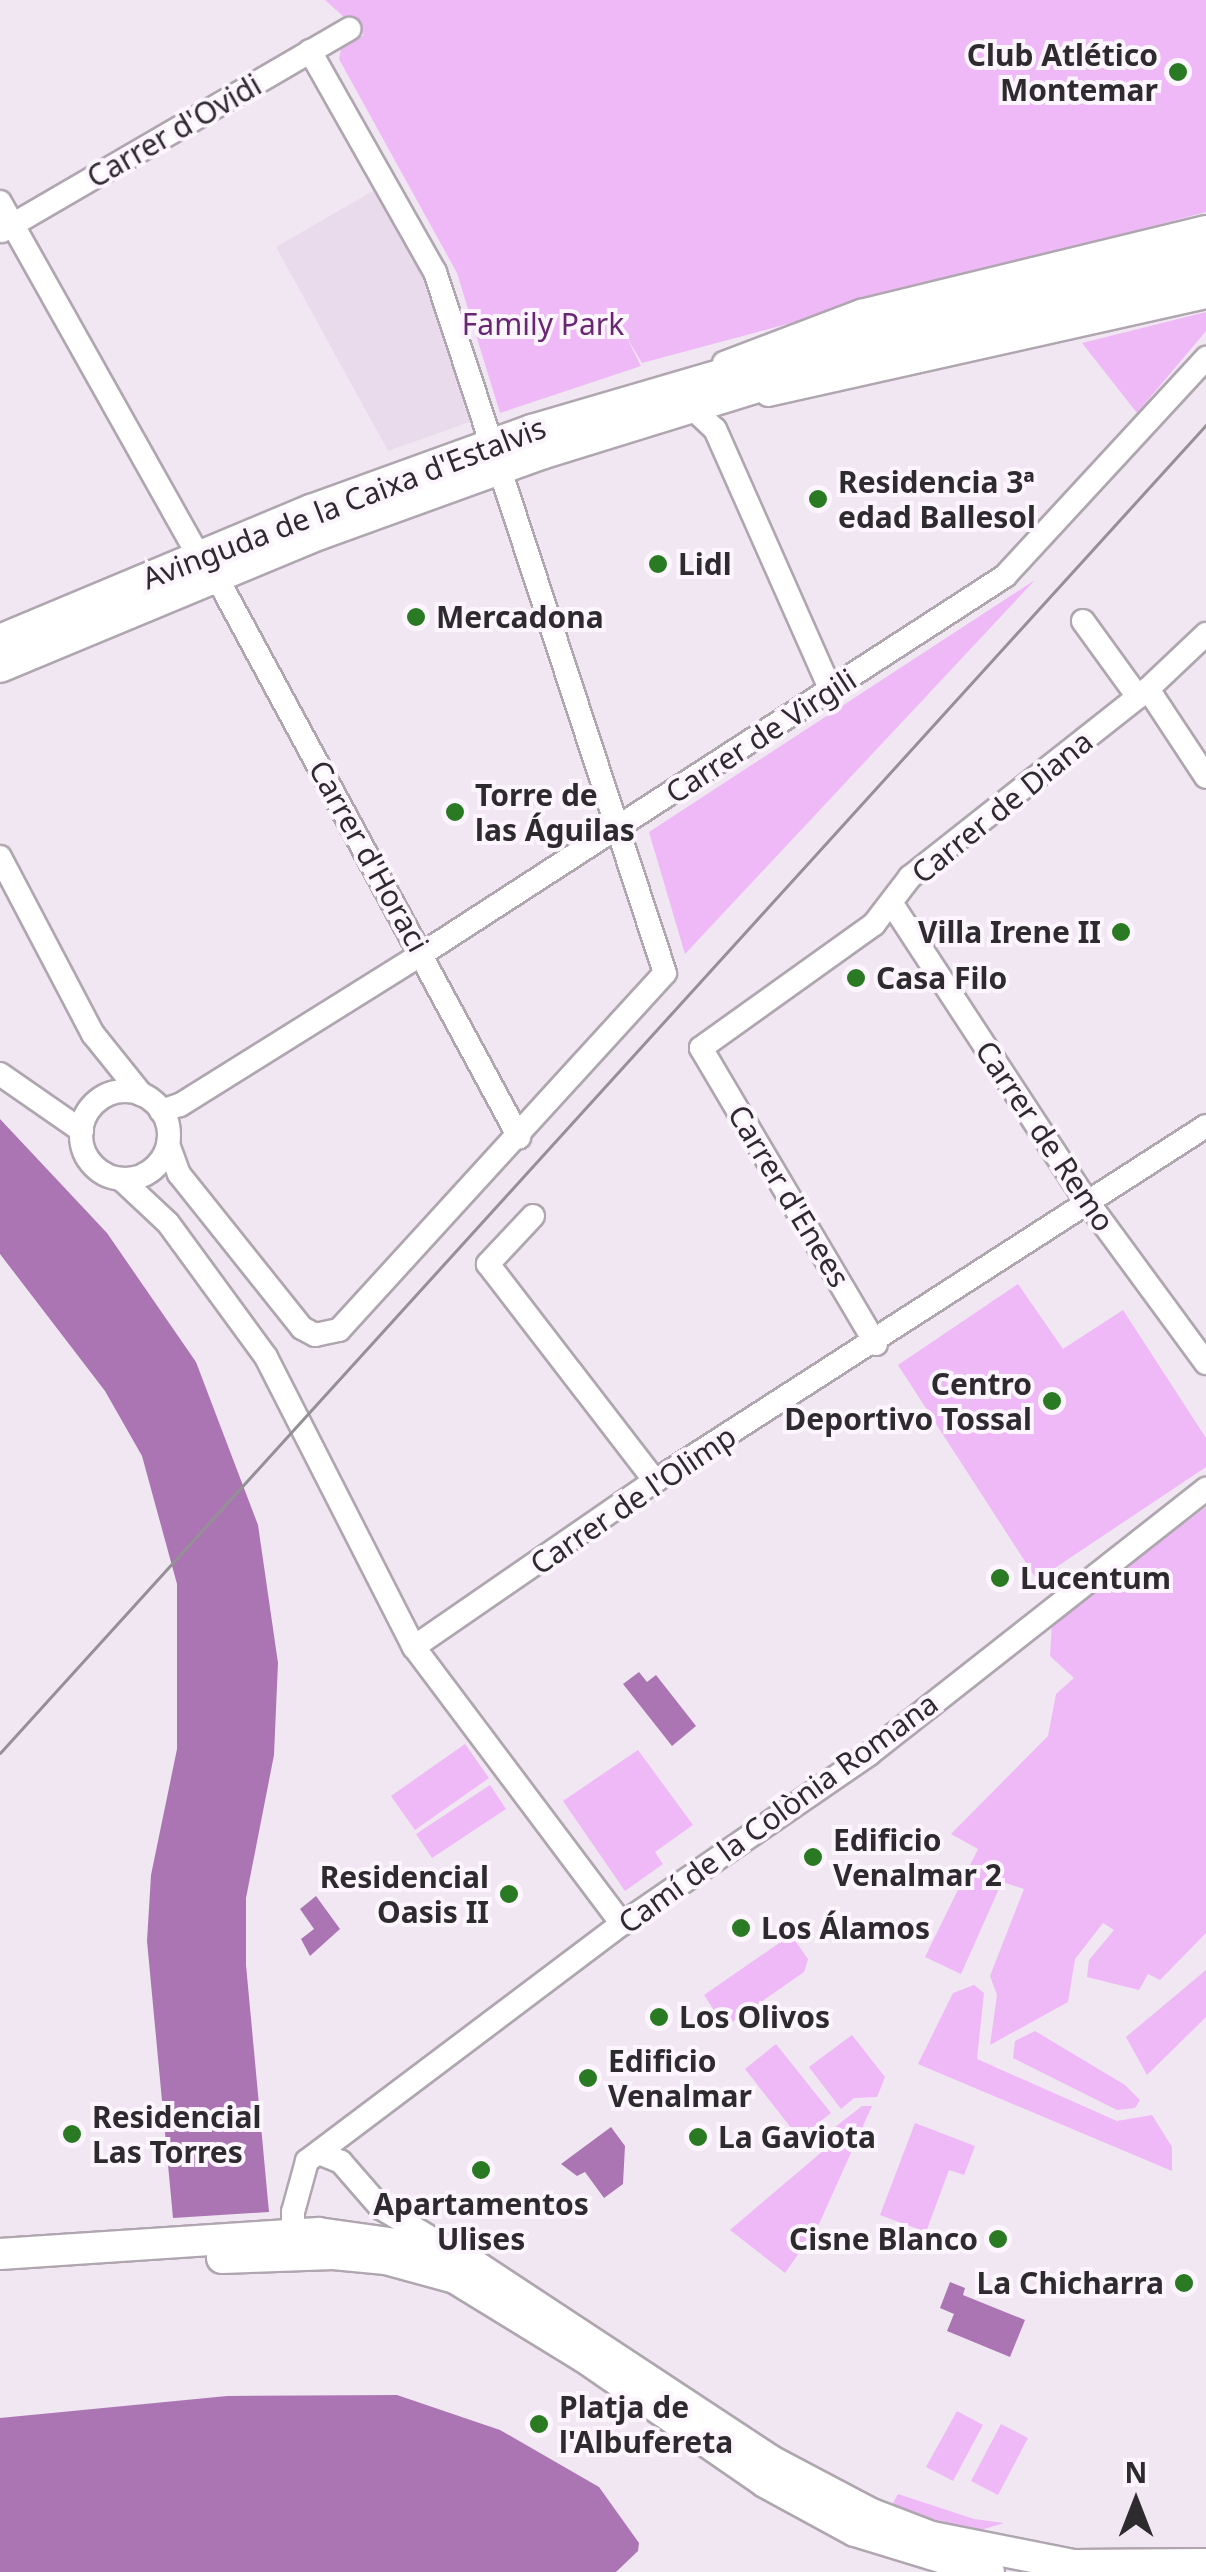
<!DOCTYPE html>
<html>
<head>
<meta charset="utf-8">
<style>
  body { margin:0 }
  #map { position:relative; width:1206px; height:2572px; overflow:hidden; background:#f1e7f2; font-family:"Noto Sans",sans-serif }
  div>[style] { position:absolute }
  .built>* { inset:0; background:#eadbec }
  .green>* { inset:0; background:#efb8f7 }
  .water>* { inset:0; background:#ab75b4 }
  .roads { filter:drop-shadow(2px 0 #afa6b0) drop-shadow(-2px 0 #afa6b0) drop-shadow(0 2px #afa6b0) drop-shadow(0 -2px #afa6b0) }
  .minor>* { height:22px; margin:-11px; padding:0 11px; transform-origin:11px; border-radius:11px; background:#fff }
  .minor>.ring { margin:-11px; padding:0; box-sizing:content-box; background:none; border:22px solid #fff; border-radius:50% }
  .major>* { height:30px; margin:-15px; padding:0 15px; transform-origin:15px; border-radius:15px; background:#fff }
  .tram>* { height:2.5px; margin:-1.25px; padding:0 1.25px; transform-origin:1.25px; border-radius:1.25px; background:#958f96 }
  .dots>* { width:28px; height:28px; translate:-50% -50%; box-sizing:border-box; border:5px solid #fdf5fe; border-radius:50% }
  span { translate:-50% -50%; white-space:nowrap; text-align:center; line-height:1.15; -webkit-text-stroke:8px #fdf5fe; paint-order:stroke }
  .poi-label { font-size:30px; color:#2e2b2f; font-weight:700 }
  .right { translate:-100% -50%; text-align:right }
  .left { translate:0 -50%; text-align:left }
  .street-label { font-size:30px; color:#2e2b2f }
  .park-label { font-size:30px; color:#692673 }
  .north { position:absolute; left:1086px; top:2452px; width:100px; height:100px; -webkit-text-stroke:8px #fdf5fe; paint-order:stroke; rotate:0deg; font-size:28px; font-weight:700; line-height:40px; text-align:center; color:#2e2b2f }
  .north::after { content:''; display:block; margin:auto; width:35px; height:45px; background:#2e2b2f; clip-path:polygon(50% 0,100% 100%,50% 72%,0 100%) }
</style>
</head>
<body>
<div id="map">
  <div class="built">
    <div style="clip-path:polygon(378px 188px,413px 247px,470px 422px,388px 451px,276px 247px)"></div>
  </div>
  <div class="green">
    <div style="clip-path:polygon(325px 0,1206px 0,1206px 212px,642px 363px,626px 336px,641px 366px,500px 413px,457px 273px,339px 59px,341px 49px,364px 35px)"></div>
    <div style="clip-path:polygon(1206px 312px,1206px 331px,1137px 413px,1082px 343px)"></div>
    <div style="clip-path:polygon(1035px 580px,685px 954px,649px 832px)"></div>
    <div style="clip-path:polygon(1018px 1284px,1063px 1349px,1123px 1310px,1206px 1438px,1206px 1467px,1037px 1580px,898px 1365px)"></div>
    <div style="clip-path:polygon(1206px 1507px,1206px 1933px,1160px 1980px,1148px 1974px,1139px 1990px,1087px 1977px,1089px 1960px,1114px 1930px,1103px 1923px,1075px 1959px,1068px 2002px,990px 2045px,997px 1995px,990px 1976px,1024px 1889px,1002px 1882px,961px 1974px,925px 1957px,978px 1849px,951px 1834px,1048px 1736px,1056px 1694px,1074px 1678px,1050px 1656px,1052px 1624px)"></div>
    <div style="clip-path:polygon(465px 1744px,489px 1778px,415px 1830px,391px 1796px)"></div>
    <div style="clip-path:polygon(638px 1750px,693px 1825px,655px 1852px,663px 1864px,625px 1891px,563px 1801px)"></div>
    <div style="clip-path:polygon(490px 1785px,506px 1809px,432px 1858px,416px 1834px)"></div>
    <div style="clip-path:polygon(791px 1935px,808px 1959px,804px 1972px,725px 2027px,704px 1995px)"></div>
    <div style="clip-path:polygon(1206px 1970px,1206px 2017px,1147px 2075px,1126px 2037px)"></div>
    <div style="clip-path:polygon(974px 1985px,984px 1993px,977px 2059px,1117px 2121px,1152px 2115px,1172px 2147px,1172px 2171px,918px 2064px,953px 1993px)"></div>
    <div style="clip-path:polygon(1035px 2031px,1125px 2085px,1140px 2100px,1135px 2108px,1117px 2110px,1013px 2058px,1015px 2041px)"></div>
    <div style="clip-path:polygon(852px 2035px,885px 2077px,877px 2097px,854px 2098px,841px 2109px,809px 2067px)"></div>
    <div style="clip-path:polygon(776px 2044px,831px 2113px,799px 2138px,745px 2069px)"></div>
    <div style="clip-path:polygon(862px 2106px,872px 2106px,819px 2224px,785px 2273px,730px 2230px,837px 2139px,830px 2131px)"></div>
    <div style="clip-path:polygon(915px 2123px,975px 2146px,964px 2175px,949px 2170px,926px 2232px,880px 2215px)"></div>
    <div style="clip-path:polygon(957px 2411px,983px 2425px,953px 2481px,926px 2467px)"></div>
    <div style="clip-path:polygon(1001px 2424px,1028px 2438px,998px 2495px,971px 2481px)"></div>
    <div style="clip-path:polygon(898px 2494px,974px 2519px,1004px 2523px,978px 2531px,922px 2516px,892px 2505px)"></div>
  </div>
  <div class="water">
    <div style="clip-path:polygon(0 1119px,107px 1233px,196px 1362px,258px 1525px,278px 1663px,274px 1755px,246px 1898px,246px 1965px,269px 2212px,173px 2218px,147px 1941px,151px 1875px,177px 1749px,177px 1584px,142px 1456px,105px 1391px,0 1254px)"></div>
    <div style="clip-path:polygon(639px 1672px,647px 1682px,656px 1675px,696px 1726px,672px 1746px,623px 1684px)"></div>
    <div style="clip-path:polygon(316px 1896px,340px 1929px,310px 1956px,301px 1939px,314px 1929px,300px 1909px)"></div>
    <div style="clip-path:polygon(611px 2127px,625px 2146px,623px 2184px,604px 2198px,585px 2172px,577px 2176px,561px 2164px)"></div>
    <div style="clip-path:polygon(950px 2282px,965px 2288px,963px 2295px,1025px 2320px,1010px 2357px,947px 2331px,954px 2314px,940px 2308px)"></div>
    <div style="clip-path:polygon(397px 2395px,500px 2430px,599px 2487px,639px 2543px,638px 2551px,616px 2572px,0 2572px,0 2418px,227px 2396px)"></div>
  </div>
  <div class="roads">
    <div class="minor">
      <div style="left:0;top:202px;width:406px;rotate:60.7deg"></div>
      <div style="left:2px;top:231px;width:402px;rotate:-30.2deg"></div>
      <div style="left:724px;top:363px;width:147px;rotate:-20.8deg"></div>
      <div style="left:861px;top:311px;width:355px;rotate:-13.7deg"></div>
      <div style="left:768px;top:395px;width:449px;rotate:-12.6deg"></div>
      <div style="left:690px;top:406px;width:34px;rotate:43deg"></div>
      <div style="left:715px;top:429px;width:287px;rotate:66.1deg"></div>
      <div style="left:216px;top:576px;width:638px;rotate:61.63deg"></div>
      <div style="left:1083px;top:621px;width:94px;rotate:54.1deg"></div>
      <div style="left:1148px;top:689px;width:105px;rotate:56.6deg"></div>
      <div style="left:0;top:857px;width:200px;rotate:62.3deg"></div>
      <div style="left:93px;top:1034px;width:78px;rotate:51.2deg"></div>
      <div style="left:892px;top:904px;width:345px;rotate:56.8deg"></div>
      <div style="left:1081px;top:1193px;width:211px;rotate:53.7deg"></div>
      <div style="left:0;top:1074px;width:100px;rotate:34.8deg"></div>
      <div class="ring" style="left:81px;top:1091px;width:66px;height:66px"></div>
      <div style="left:161px;top:1111px;width:20px;rotate:-18deg"></div>
      <div style="left:180px;top:1105px;width:285px;rotate:-32deg"></div>
      <div style="left:422px;top:954px;width:695px;rotate:-32.96deg"></div>
      <div style="left:1005px;top:576px;width:297px;rotate:-47.3deg"></div>
      <div style="left:168px;top:1144px;width:32px;rotate:70deg"></div>
      <div style="left:179px;top:1174px;width:197px;rotate:51.4deg"></div>
      <div style="left:302px;top:1328px;width:15px;rotate:28deg"></div>
      <div style="left:315px;top:1335px;width:25px;rotate:-12deg"></div>
      <div style="left:339px;top:1330px;width:483px;rotate:-47.6deg"></div>
      <div style="left:665px;top:973px;width:738px;rotate:-108.16deg"></div>
      <div style="left:435px;top:272px;width:254px;rotate:-119.5deg"></div>
      <div style="left:121px;top:1179px;width:64px;rotate:43.1deg"></div>
      <div style="left:168px;top:1223px;width:166px;rotate:53.8deg"></div>
      <div style="left:266px;top:1357px;width:326px;rotate:63deg"></div>
      <div style="left:414px;top:1647px;width:346px;rotate:53.1deg"></div>
      <div style="left:533px;top:1216px;width:66px;rotate:133.2deg"></div>
      <div style="left:488px;top:1264px;width:274px;rotate:52.4deg"></div>
      <div style="left:876px;top:1344px;width:344px;rotate:-120.6deg"></div>
      <div style="left:701px;top:1048px;width:213px;rotate:-35.6deg"></div>
      <div style="left:874px;top:924px;width:59px;rotate:-52.5deg"></div>
      <div style="left:910px;top:877px;width:303px;rotate:-38.3deg"></div>
      <div style="left:1148px;top:689px;width:80px;rotate:-43.5deg"></div>
      <div style="left:414px;top:1647px;width:293px;rotate:-34.6deg"></div>
      <div style="left:655px;top:1481px;width:655px;rotate:-32.79deg"></div>
      <div style="left:319px;top:2153px;width:24px;rotate:22deg"></div>
      <div style="left:341px;top:2162px;width:61px;rotate:49deg"></div>
      <div style="left:381px;top:2208px;width:76px;rotate:31deg"></div>
      <div style="left:303px;top:2243px;width:14px;rotate:-135deg"></div>
      <div style="left:293px;top:2233px;width:21px;rotate:-90deg"></div>
      <div style="left:293px;top:2212px;width:53px;rotate:-74.6deg"></div>
      <div style="left:307px;top:2161px;width:394px;rotate:-37deg"></div>
      <div style="left:622px;top:1924px;width:300px;rotate:-34.5deg"></div>
      <div style="left:869px;top:1754px;width:429px;rotate:-38.2deg"></div>
    </div>
    <div class="major">
      <div style="left:0;top:640px;width:337px;rotate:-22.7deg"></div>
      <div style="left:311px;top:510px;width:235px;rotate:-19.9deg"></div>
      <div style="left:532px;top:430px;width:425px;rotate:-16.3deg"></div>
      <div style="left:940px;top:311px;width:272px;rotate:-12.5deg"></div>
      <div style="left:0;top:667px;width:347px;rotate:-22.6deg"></div>
      <div style="left:320px;top:534px;width:235px;rotate:-19.9deg"></div>
      <div style="left:541px;top:454px;width:339px;rotate:-17.2deg"></div>
      <div style="left:865px;top:354px;width:350px;rotate:-13deg"></div>
      <div style="left:0;top:2254px;width:319px;rotate:-3.8deg"></div>
      <div style="left:318px;top:2233px;width:137px;rotate:8deg"></div>
      <div style="left:454px;top:2252px;width:377px;rotate:33.4deg"></div>
      <div style="left:769px;top:2460px;width:113px;rotate:27.9deg"></div>
      <div style="left:869px;top:2513px;width:67px;rotate:20.9deg"></div>
      <div style="left:932px;top:2537px;width:145px;rotate:11.2deg"></div>
      <div style="left:1074px;top:2565px;width:132px;rotate:-0.4deg"></div>
      <div style="left:222px;top:2258px;width:111px;rotate:-2.1deg"></div>
      <div style="left:333px;top:2254px;width:53px;rotate:5.4deg"></div>
      <div style="left:386px;top:2259px;width:72px;rotate:15.4deg"></div>
      <div style="left:455px;top:2278px;width:151px;rotate:31.5deg"></div>
      <div style="left:584px;top:2357px;width:220px;rotate:34.6deg"></div>
      <div style="left:765px;top:2482px;width:102px;rotate:28.6deg"></div>
      <div style="left:855px;top:2531px;width:140px;rotate:17deg"></div>
    </div>
  </div>
  <div class="tram">
    <div style="left:0;top:1753px;width:1794px;rotate:-47.76deg"></div>
  </div>
  <div class="dots">
    <div style="left:1178px;top:72px;background:#2a7923"></div>
    <div style="left:818px;top:499px;background:#2a7923"></div>
    <div style="left:658px;top:564px;background:#2a7923"></div>
    <div style="left:416px;top:617px;background:#2a7923"></div>
    <div style="left:455px;top:812px;background:#2a7923"></div>
    <div style="left:1121px;top:932px;background:#2a7923"></div>
    <div style="left:856px;top:978px;background:#2a7923"></div>
    <div style="left:1052px;top:1401px;background:#2a7923"></div>
    <div style="left:1000px;top:1578px;background:#2a7923"></div>
    <div style="left:813px;top:1857px;background:#2a7923"></div>
    <div style="left:509px;top:1894px;background:#2a7923"></div>
    <div style="left:741px;top:1928px;background:#2a7923"></div>
    <div style="left:659px;top:2017px;background:#2a7923"></div>
    <div style="left:588px;top:2078px;background:#2a7923"></div>
    <div style="left:72px;top:2134px;background:#2a7923"></div>
    <div style="left:698px;top:2137px;background:#2a7923"></div>
    <div style="left:481px;top:2170px;background:#2a7923"></div>
    <div style="left:998px;top:2239px;background:#2a7923"></div>
    <div style="left:1184px;top:2283px;background:#2a7923"></div>
    <div style="left:539px;top:2424px;background:#2a7923"></div>
  </div>
  <div class="poi-label">
    <span class="right" style="left:1158px;top:72px">Club Atlético<br>Montemar</span>
    <span class="left" style="left:838px;top:499px">Residencia 3ª<br>edad Ballesol</span>
    <span class="left" style="left:678px;top:564px">Lidl</span>
    <span class="left" style="left:436px;top:617px">Mercadona</span>
    <span class="left" style="left:475px;top:812px">Torre de<br>las Águilas</span>
    <span class="right" style="left:1101px;top:932px">Villa Irene II</span>
    <span class="left" style="left:876px;top:978px">Casa Filo</span>
    <span class="right" style="left:1032px;top:1401px">Centro<br>Deportivo Tossal</span>
    <span class="left" style="left:1020px;top:1578px">Lucentum</span>
    <span class="left" style="left:833px;top:1857px">Edificio<br>Venalmar 2</span>
    <span class="right" style="left:489px;top:1894px">Residencial<br>Oasis II</span>
    <span class="left" style="left:761px;top:1928px">Los Álamos</span>
    <span class="left" style="left:679px;top:2017px">Los Olivos</span>
    <span class="left" style="left:608px;top:2078px">Edificio<br>Venalmar</span>
    <span class="left" style="left:92px;top:2134px">Residencial<br>Las Torres</span>
    <span class="left" style="left:718px;top:2137px">La Gaviota</span>
    <span style="left:481px;top:2221px">Apartamentos<br>Ulises</span>
    <span class="right" style="left:978px;top:2239px">Cisne Blanco</span>
    <span class="right" style="left:1164px;top:2283px">La Chicharra</span>
    <span class="left" style="left:559px;top:2424px">Platja de<br>l'Albufereta</span>
  </div>
  <div class="street-label">
    <span style="left:174px;top:131px;rotate:-30deg">Carrer d'Ovidi</span>
    <span style="left:344px;top:503px;rotate:-21deg">Avinguda de la Caixa d'Estalvis</span>
    <span style="left:761px;top:736px;rotate:-33deg">Carrer de Virgili</span>
    <span style="left:1002px;top:807px;rotate:-39deg">Carrer de Diana</span>
    <span style="left:369px;top:856px;rotate:61deg">Carrer d'Horaci</span>
    <span style="left:1045px;top:1136px;rotate:56deg">Carrer de Remo</span>
    <span style="left:789px;top:1196px;rotate:59deg">Carrer d'Enees</span>
    <span style="left:633px;top:1500px;rotate:-34deg">Carrer de l'Olimp</span>
    <span style="left:778px;top:1813px;rotate:-36deg">Camí de la Colònia Romana</span>
  </div>
  <div class="park-label">
    <span style="left:543px;top:324px">Family Park</span>
  </div>
  <div class="north">N</div>
</div>
</body>
</html>
